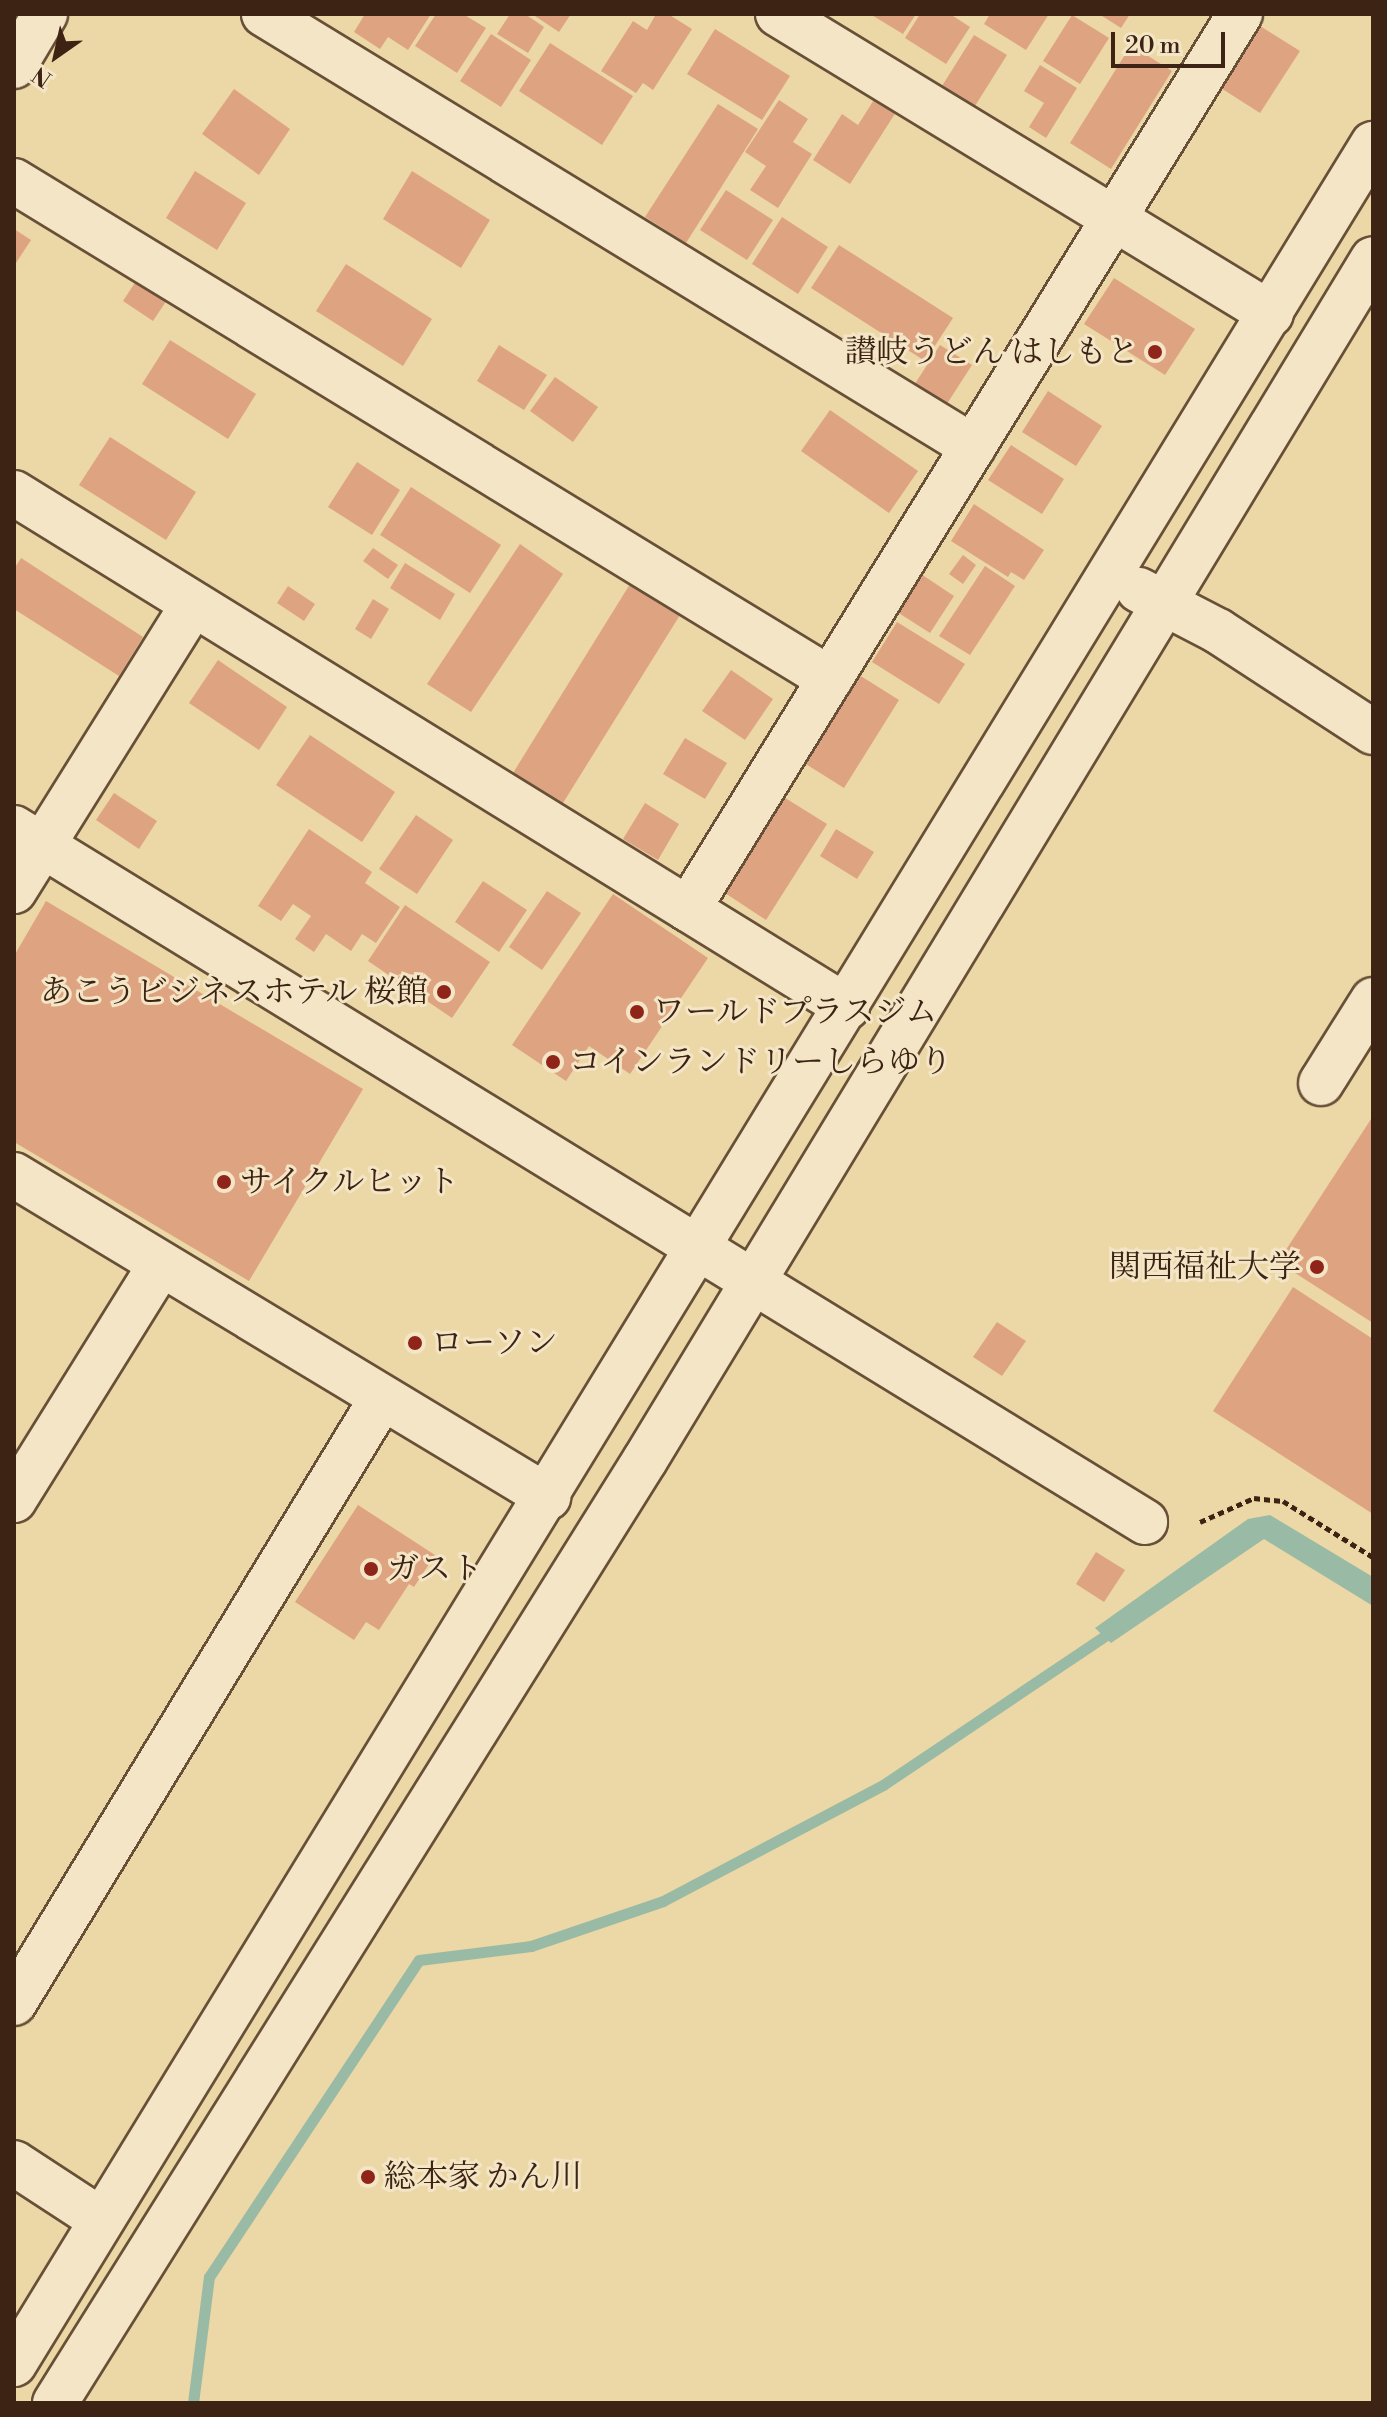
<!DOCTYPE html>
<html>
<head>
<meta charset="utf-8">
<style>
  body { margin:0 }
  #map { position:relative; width:1387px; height:2417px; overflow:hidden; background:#ecd7a6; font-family:"Libre Bodoni","Noto Serif JP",serif }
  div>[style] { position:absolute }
  .water>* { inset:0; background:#99baa5 }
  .stream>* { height:11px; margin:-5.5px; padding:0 5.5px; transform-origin:5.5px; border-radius:5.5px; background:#99baa5 }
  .building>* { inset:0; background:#dea481 }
  .path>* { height:5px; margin-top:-2.5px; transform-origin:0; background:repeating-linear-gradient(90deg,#3c2314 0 6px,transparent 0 10px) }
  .roads { filter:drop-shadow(2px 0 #685038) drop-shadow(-2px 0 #685038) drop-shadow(0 2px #685038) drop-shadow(0 -2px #685038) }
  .minor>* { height:44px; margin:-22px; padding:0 22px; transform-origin:22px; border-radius:22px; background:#f3e5c5 }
  .dots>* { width:22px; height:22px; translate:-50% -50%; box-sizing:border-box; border:4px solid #f3e5c5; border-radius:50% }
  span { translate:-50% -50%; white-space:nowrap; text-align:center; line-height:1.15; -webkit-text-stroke:6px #f3e5c5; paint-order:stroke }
  .poi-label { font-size:32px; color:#3c2314 }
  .right { translate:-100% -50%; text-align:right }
  .left { translate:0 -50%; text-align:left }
  .frame { position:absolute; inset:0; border:16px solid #3c2314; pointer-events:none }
  .north { position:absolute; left:16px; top:16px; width:80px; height:80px; -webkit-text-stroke:6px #f3e5c5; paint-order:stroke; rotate:214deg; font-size:22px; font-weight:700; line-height:32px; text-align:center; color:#3c2314 }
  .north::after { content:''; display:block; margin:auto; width:28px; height:36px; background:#3c2314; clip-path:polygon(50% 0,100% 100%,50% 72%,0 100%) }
  .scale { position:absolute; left:1111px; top:32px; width:114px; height:36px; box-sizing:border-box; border:4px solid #3c2314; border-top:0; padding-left:10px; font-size:24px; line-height:28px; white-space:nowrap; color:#3c2314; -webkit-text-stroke:6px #f3e5c5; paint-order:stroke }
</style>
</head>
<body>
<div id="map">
  <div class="water">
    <div style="clip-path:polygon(1270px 1515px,1373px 1577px,1373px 1606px,1264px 1539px,1111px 1643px,1095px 1628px,1248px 1519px)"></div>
  </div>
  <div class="stream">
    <div style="left:193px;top:2403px;width:127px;rotate:-82.8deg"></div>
    <div style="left:209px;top:2277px;width:380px;rotate:-56.5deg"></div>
    <div style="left:419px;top:1960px;width:113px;rotate:-7.1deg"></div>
    <div style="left:531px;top:1946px;width:139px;rotate:-18.8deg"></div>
    <div style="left:663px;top:1901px;width:249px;rotate:-27.8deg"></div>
    <div style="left:883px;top:1785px;width:280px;rotate:-33.9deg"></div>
  </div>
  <div class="building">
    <div style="clip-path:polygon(365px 14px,431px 14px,408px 50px,388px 37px,380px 49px,354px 32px)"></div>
    <div style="clip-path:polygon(436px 14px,463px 14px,486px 28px,457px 73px,415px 46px)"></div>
    <div style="clip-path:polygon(510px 14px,525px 14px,544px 27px,528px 53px,497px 34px)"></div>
    <div style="clip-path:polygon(532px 14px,571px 14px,559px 32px)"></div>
    <div style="clip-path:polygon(656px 14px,668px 14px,692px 29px,653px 90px,643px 83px,636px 93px,601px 71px,633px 21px,647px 30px)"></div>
    <div style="clip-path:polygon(870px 14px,916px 14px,903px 34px)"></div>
    <div style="clip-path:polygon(920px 14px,950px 14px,970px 27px,946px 64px,905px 38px)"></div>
    <div style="clip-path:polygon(990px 14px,1049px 14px,1026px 50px,984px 24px)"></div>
    <div style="clip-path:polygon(1099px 14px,1130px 14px,1121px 28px)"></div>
    <div style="clip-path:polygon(1072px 15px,1109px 38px,1080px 84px,1043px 61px)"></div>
    <div style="clip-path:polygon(1252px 21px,1300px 51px,1260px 113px,1213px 83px)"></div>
    <div style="clip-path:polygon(715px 29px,790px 76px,762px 120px,687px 74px)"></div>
    <div style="clip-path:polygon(491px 34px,531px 60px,501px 107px,460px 81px)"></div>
    <div style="clip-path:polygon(974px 35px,1007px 55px,975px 106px,942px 86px)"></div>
    <div style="clip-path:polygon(550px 43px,633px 96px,602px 145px,519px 91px)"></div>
    <div style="clip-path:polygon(1131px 45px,1172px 71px,1111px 169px,1070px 143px)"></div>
    <div style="clip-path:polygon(1040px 65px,1077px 88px,1046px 138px,1029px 127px,1044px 103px,1024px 91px)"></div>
    <div style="clip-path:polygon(234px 89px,290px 129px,259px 175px,202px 134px)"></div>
    <div style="clip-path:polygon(877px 95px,898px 109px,850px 184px,813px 160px,842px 114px,858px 125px)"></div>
    <div style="clip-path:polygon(779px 100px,808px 119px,793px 142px,812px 154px,778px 208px,750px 190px,766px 166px,745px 152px)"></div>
    <div style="clip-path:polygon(718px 104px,758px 129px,686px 243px,645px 217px)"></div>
    <div style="clip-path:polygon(195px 171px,246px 203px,217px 250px,166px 218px)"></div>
    <div style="clip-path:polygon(412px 171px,490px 220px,461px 268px,383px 219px)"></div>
    <div style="clip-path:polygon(726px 190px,773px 220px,747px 260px,700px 230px)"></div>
    <div style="clip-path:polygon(782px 217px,828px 247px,798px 294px,752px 264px)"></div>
    <div style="clip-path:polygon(14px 229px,31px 240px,14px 266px)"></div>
    <div style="clip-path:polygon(839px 245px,953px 318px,925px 361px,811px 288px)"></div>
    <div style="clip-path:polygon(346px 264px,432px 319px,403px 366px,316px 311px)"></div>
    <div style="clip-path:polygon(138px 278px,169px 297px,153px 321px,123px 301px)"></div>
    <div style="clip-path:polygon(1114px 278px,1195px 329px,1165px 375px,1084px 324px)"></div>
    <div style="clip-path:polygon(170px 340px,256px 394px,228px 439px,142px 384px)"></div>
    <div style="clip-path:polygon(499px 345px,547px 375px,524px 410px,477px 381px)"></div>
    <div style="clip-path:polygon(940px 345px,972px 365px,941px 413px,909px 393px)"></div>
    <div style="clip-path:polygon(555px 377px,598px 407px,573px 442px,530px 411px)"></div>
    <div style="clip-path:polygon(1048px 391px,1102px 426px,1076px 466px,1022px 432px)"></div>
    <div style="clip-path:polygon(830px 410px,918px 471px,889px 513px,801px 451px)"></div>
    <div style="clip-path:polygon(110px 437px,196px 492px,166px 540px,79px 485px)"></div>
    <div style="clip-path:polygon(1011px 445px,1064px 479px,1042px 514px,988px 480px)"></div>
    <div style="clip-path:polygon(357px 462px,400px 490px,372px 535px,328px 507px)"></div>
    <div style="clip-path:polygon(411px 487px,501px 545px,470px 593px,380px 535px)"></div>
    <div style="clip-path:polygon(974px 504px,1044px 550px,1024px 580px,1011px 572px,1008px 577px,951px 541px)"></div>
    <div style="clip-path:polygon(520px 544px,563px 574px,471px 712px,427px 684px)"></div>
    <div style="clip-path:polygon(373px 548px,398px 565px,388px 579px,363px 561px)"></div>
    <div style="clip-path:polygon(963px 555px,976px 565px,963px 584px,949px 574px)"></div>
    <div style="clip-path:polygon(21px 558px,143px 637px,119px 676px,14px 609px,14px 569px)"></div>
    <div style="clip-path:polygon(405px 563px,455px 594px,440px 620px,390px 588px)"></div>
    <div style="clip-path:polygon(985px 566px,1015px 586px,970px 655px,939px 636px)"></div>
    <div style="clip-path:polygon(918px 572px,954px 596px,930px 633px,894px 610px)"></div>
    <div style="clip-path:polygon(630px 584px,680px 615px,563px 803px,513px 773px)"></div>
    <div style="clip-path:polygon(288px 586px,315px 604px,304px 621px,277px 603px)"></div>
    <div style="clip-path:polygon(373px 599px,389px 609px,371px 639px,355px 629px)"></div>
    <div style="clip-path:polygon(897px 622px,965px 664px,939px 704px,872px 662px)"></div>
    <div style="clip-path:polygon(218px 660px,287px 707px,259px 750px,189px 703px)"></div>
    <div style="clip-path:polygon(731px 670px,773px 699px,745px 740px,702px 711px)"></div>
    <div style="clip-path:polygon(856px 673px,899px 700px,844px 788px,801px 761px)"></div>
    <div style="clip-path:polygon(310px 735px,395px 792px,362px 842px,276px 785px)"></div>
    <div style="clip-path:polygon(685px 738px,727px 763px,705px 799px,663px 774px)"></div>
    <div style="clip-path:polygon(114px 793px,157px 821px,139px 849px,96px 820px)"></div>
    <div style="clip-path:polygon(782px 796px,827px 824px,766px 920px,722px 891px)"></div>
    <div style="clip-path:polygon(645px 803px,679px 824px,658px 860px,623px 839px)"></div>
    <div style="clip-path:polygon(416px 815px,453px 840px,417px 894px,379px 869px)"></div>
    <div style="clip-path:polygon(309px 829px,372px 872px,365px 883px,400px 907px,376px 943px,362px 934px,351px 951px,326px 934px,314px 952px,295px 939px,311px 916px,293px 904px,281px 921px,258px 906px)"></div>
    <div style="clip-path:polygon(836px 829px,874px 852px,857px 879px,820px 856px)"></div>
    <div style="clip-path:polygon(483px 881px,527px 910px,499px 952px,455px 922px)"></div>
    <div style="clip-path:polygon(547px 891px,581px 913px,542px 970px,509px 947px)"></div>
    <div style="clip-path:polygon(613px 894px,708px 958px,630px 1074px,589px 1046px,566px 1081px,512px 1045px)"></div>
    <div style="clip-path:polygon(46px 901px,363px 1089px,249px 1281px,14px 1142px,14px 956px)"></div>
    <div style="clip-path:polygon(405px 905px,490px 962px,452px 1018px,368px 961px)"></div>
    <div style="clip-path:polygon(1373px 1116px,1373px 1323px,1278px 1262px)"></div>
    <div style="clip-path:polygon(1293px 1287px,1373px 1339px,1373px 1514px,1213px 1411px)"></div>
    <div style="clip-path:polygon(997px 1322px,1026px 1341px,1002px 1376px,973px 1357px)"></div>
    <div style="clip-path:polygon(358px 1505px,435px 1555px,414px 1587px,409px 1584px,379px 1630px,366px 1622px,354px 1640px,295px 1602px)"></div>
    <div style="clip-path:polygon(1096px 1552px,1125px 1570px,1104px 1602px,1076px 1584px)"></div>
  </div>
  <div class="path">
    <div style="left:1200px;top:1522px;width:59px;rotate:-24deg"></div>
    <div style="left:1254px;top:1498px;width:29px;rotate:6deg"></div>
    <div style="left:1283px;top:1501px;width:106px;rotate:31.9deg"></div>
  </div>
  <div class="roads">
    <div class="minor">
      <div style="left:264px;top:14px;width:831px;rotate:31.41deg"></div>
      <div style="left:778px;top:14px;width:577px;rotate:31.32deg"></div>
      <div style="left:14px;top:66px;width:61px;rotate:-59.2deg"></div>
      <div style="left:14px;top:181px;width:956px;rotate:31.4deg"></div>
      <div style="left:14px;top:493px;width:979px;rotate:31.68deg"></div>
      <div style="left:1139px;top:590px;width:89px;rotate:27.4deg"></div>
      <div style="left:1218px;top:631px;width:185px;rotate:33.1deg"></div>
      <div style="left:14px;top:828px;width:1327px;rotate:31.53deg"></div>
      <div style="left:14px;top:891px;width:337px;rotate:-58deg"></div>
      <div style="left:688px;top:909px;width:1052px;rotate:-58.34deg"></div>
      <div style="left:1321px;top:1083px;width:98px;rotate:-57.9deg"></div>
      <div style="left:14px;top:1175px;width:624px;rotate:31.09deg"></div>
      <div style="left:14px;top:1500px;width:274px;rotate:-58.1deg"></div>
      <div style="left:14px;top:2003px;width:708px;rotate:-58.69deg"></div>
      <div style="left:14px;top:2163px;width:104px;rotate:33.2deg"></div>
      <div style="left:14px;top:2364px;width:2603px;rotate:-58.53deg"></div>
      <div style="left:55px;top:2403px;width:1112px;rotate:-57.97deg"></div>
      <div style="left:645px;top:1460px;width:1404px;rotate:-58.78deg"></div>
    </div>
  </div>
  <div class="dots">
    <div style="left:1155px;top:352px;background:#8f2418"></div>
    <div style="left:444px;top:992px;background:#8f2418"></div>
    <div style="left:637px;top:1012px;background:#8f2418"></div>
    <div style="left:553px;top:1062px;background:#8f2418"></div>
    <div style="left:224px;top:1182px;background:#8f2418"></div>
    <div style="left:1317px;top:1267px;background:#8f2418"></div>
    <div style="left:415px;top:1343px;background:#8f2418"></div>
    <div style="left:371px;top:1569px;background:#8f2418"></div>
    <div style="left:368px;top:2177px;background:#8f2418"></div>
  </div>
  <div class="poi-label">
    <span class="right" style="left:1139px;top:352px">讃岐うどん はしもと</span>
    <span class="right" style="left:428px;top:992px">あこうビジネスホテル 桜館</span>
    <span class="left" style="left:653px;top:1012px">ワールドプラスジム</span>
    <span class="left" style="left:569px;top:1062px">コインランドリーしらゆり</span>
    <span class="left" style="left:240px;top:1182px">サイクルヒット</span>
    <span class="right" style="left:1301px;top:1267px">関西福祉大学</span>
    <span class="left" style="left:431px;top:1343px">ローソン</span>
    <span class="left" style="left:387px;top:1569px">ガスト</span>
    <span class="left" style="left:384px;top:2177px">総本家 かん川</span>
  </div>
  <div class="frame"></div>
  <div class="north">N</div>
  <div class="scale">20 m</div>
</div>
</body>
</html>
